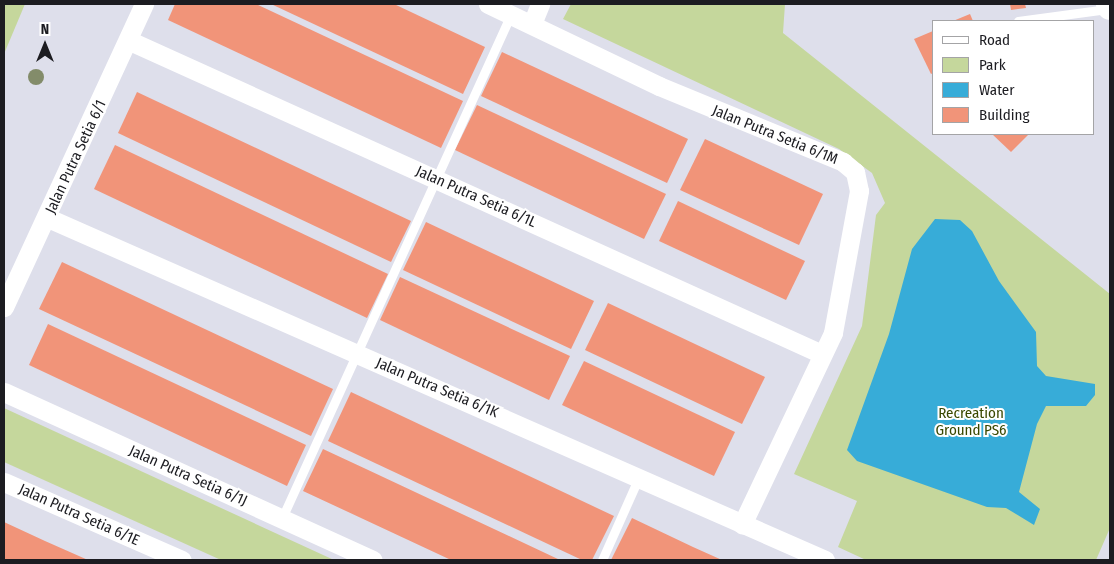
<!DOCTYPE html>
<html>
<head>
<meta charset="utf-8">
<style>
  body { margin:0 }
  #map { position:relative; width:1114px; height:564px; overflow:hidden; background:#dedfeb; font-family:"Fira Sans Condensed",sans-serif }
  div>[style] { position:absolute }
  .green>* { inset:0; background:#c5d79c }
  .water>* { inset:0; background:#37acd8 }
  .building>* { inset:0; background:#f19479 }
  .lane>* { height:9px; margin:-4.5px; padding:0 4.5px; transform-origin:4.5px; border-radius:4.5px; background:#fff }
  .street>* { height:19px; margin:-9.5px; padding:0 9.5px; transform-origin:9.5px; border-radius:9.5px; background:#fff }
  .secondary>* { height:26px; margin:-13px; padding:0 13px; transform-origin:13px; border-radius:13px; background:#fff }
  .trees>* { width:16px; height:16px; margin:-8px; border-radius:50%; background:#838c6a }
  span { translate:-50% -50%; white-space:nowrap; text-align:center; line-height:1.15; -webkit-text-stroke:4px #fff; paint-order:stroke }
  .street-label { font-size:15px; color:#1c1c21 }
  .park-label { font-size:15px; color:#394801 }
  .frame { position:absolute; inset:0; border:5px solid #1c1c21; pointer-events:none }
  .legend { position:absolute; left:932px; top:20px; width:162px; height:115px; box-sizing:border-box; background:#fff; border:1px solid #a4a4a6; margin:0; padding:6px 9px; list-style:none; font-size:15px; color:#1c1c21 }
  .legend li { display:flex; align-items:center; gap:10px; height:25px }
  .legend b { width:25px; border:1px solid #a4a4a6 }
  .north { position:absolute; left:20px; top:20px; width:50px; height:50px; -webkit-text-stroke:4px #fff; paint-order:stroke; rotate:0deg; font-size:14px; font-weight:700; line-height:20px; text-align:center; color:#1c1c21 }
  .north::after { content:''; display:block; margin:auto; width:18px; height:22px; background:#1c1c21; clip-path:polygon(50% 0,100% 100%,50% 72%,0 100%) }
</style>
</head>
<body>
<div id="map">
  <div class="green">
    <div style="clip-path:polygon(4px 4px,25px 4px,4px 54px)"></div>
    <div style="clip-path:polygon(571px 4px,785px 4px,783px 33px,1110px 294px,1110px 528px,1096px 560px,866px 560px,838px 547px,857px 501px,794px 474px,862px 326px,876px 215px,885px 203px,872px 173px,839px 149px,563px 19px)"></div>
    <div style="clip-path:polygon(4px 408px,334px 560px,221px 560px,4px 462px)"></div>
  </div>
  <div class="water">
    <div style="clip-path:polygon(935px 219px,960px 220px,972px 231px,999px 281px,1036px 332px,1037px 366px,1046px 376px,1095px 384px,1095px 395px,1086px 406px,1046px 406px,1037px 424px,1019px 492px,1040px 509px,1034px 525px,1006px 508px,987px 507px,857px 461px,847px 450px,889px 334px,912px 249px)"></div>
  </div>
  <div class="building">
    <div style="clip-path:polygon(175px 4px,256px 4px,463px 101px,441px 148px,168px 20px)"></div>
    <div style="clip-path:polygon(271px 4px,394px 4px,485px 47px,463px 94px)"></div>
    <div style="clip-path:polygon(1010px 4px,1025px 4px,1026px 8px,1011px 10px)"></div>
    <div style="clip-path:polygon(970px 14px,973px 21px,953px 21px)"></div>
    <div style="clip-path:polygon(933px 31px,933px 73px,931px 74px,914px 39px)"></div>
    <div style="clip-path:polygon(502px 52px,688px 139px,667px 183px,481px 96px)"></div>
    <div style="clip-path:polygon(137px 92px,411px 221px,391px 262px,118px 133px)"></div>
    <div style="clip-path:polygon(477px 105px,666px 194px,644px 239px,455px 150px)"></div>
    <div style="clip-path:polygon(992px 134px,1029px 134px,1011px 152px)"></div>
    <div style="clip-path:polygon(705px 139px,823px 194px,799px 245px,680px 190px)"></div>
    <div style="clip-path:polygon(115px 145px,388px 274px,367px 318px,94px 189px)"></div>
    <div style="clip-path:polygon(678px 201px,805px 261px,786px 300px,659px 241px)"></div>
    <div style="clip-path:polygon(426px 222px,594px 301px,571px 349px,403px 270px)"></div>
    <div style="clip-path:polygon(62px 262px,333px 389px,311px 436px,39px 309px)"></div>
    <div style="clip-path:polygon(400px 277px,570px 356px,549px 400px,380px 320px)"></div>
    <div style="clip-path:polygon(608px 303px,765px 377px,742px 424px,585px 350px)"></div>
    <div style="clip-path:polygon(48px 324px,306px 445px,287px 486px,29px 365px)"></div>
    <div style="clip-path:polygon(584px 361px,735px 432px,714px 476px,562px 405px)"></div>
    <div style="clip-path:polygon(351px 392px,614px 516px,592px 560px,582px 560px,328px 441px)"></div>
    <div style="clip-path:polygon(323px 449px,366px 469px,560px 560px,451px 560px,346px 511px,303px 491px)"></div>
    <div style="clip-path:polygon(632px 518px,693px 547px,722px 560px,611px 560px)"></div>
    <div style="clip-path:polygon(4px 522px,45px 541px,88px 560px,4px 560px)"></div>
  </div>
  <div class="lane">
    <div style="left:1018px;top:21px;width:90px;rotate:-7.7deg"></div>
    <div style="left:282px;top:518px;width:554px;rotate:-65.56deg"></div>
    <div style="left:602px;top:560px;width:91px;rotate:-66deg"></div>
  </div>
  <div class="street">
    <div style="left:488px;top:4px;width:190px;rotate:25.6deg"></div>
    <div style="left:659px;top:86px;width:199px;rotate:22.4deg"></div>
    <div style="left:843px;top:162px;width:16px;rotate:40deg"></div>
    <div style="left:855px;top:172px;width:19px;rotate:78deg"></div>
    <div style="left:859px;top:191px;width:144px;rotate:100.4deg"></div>
    <div style="left:833px;top:333px;width:212px;rotate:115.4deg"></div>
    <div style="left:532px;top:24px;width:22px;rotate:-68deg"></div>
    <div style="left:130px;top:41px;width:759px;rotate:24.34deg"></div>
    <div style="left:48px;top:218px;width:849px;rotate:23.76deg"></div>
    <div style="left:4px;top:307px;width:334px;rotate:-65.2deg"></div>
    <div style="left:4px;top:392px;width:405px;rotate:24.5deg"></div>
    <div style="left:4px;top:482px;width:194px;rotate:23.7deg"></div>
  </div>
  <div class="secondary">
    <div style="left:1109px;top:4px;width:3px;rotate:72deg"></div>
  </div>
  <div class="trees">
    <div style="left:36px;top:77px"></div>
  </div>
  <div class="street-label">
    <span style="left:775px;top:135px;rotate:22deg">Jalan Putra Setia 6/1M</span>
    <span style="left:76px;top:157px;rotate:-65deg">Jalan Putra Setia 6/1</span>
    <span style="left:476px;top:197px;rotate:24deg">Jalan Putra Setia 6/1L</span>
    <span style="left:437px;top:388px;rotate:23deg">Jalan Putra Setia 6/1K</span>
    <span style="left:188px;top:476px;rotate:24deg">Jalan Putra Setia 6/1J</span>
    <span style="left:79px;top:515px;rotate:24deg">Jalan Putra Setia 6/1E</span>
  </div>
  <div class="park-label">
    <span style="left:971px;top:422px">Recreation<br>Ground PS6</span>
  </div>
  <div class="frame"></div>
  <ul class="legend">
  <li><b style="height:6px;background:#fff"></b>Road</li>
  <li><b style="height:14px;background:#c5d79c"></b>Park</li>
  <li><b style="height:14px;background:#37acd8"></b>Water</li>
  <li><b style="height:14px;background:#f19479"></b>Building</li>
  </ul>
  <div class="north">N</div>
</div>
</body>
</html>
